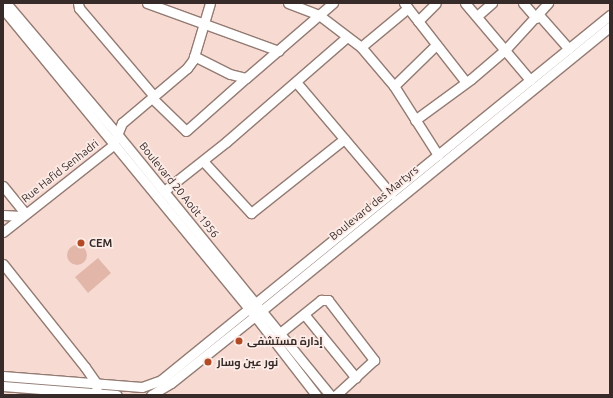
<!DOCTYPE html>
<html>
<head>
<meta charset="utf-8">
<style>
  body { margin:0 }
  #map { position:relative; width:613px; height:398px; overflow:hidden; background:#f7dbd2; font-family:Ubuntu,Cairo,sans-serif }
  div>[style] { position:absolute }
  .green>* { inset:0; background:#e2b7a9 }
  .round { border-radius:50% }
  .roads { filter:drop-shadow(1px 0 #937b73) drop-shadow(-1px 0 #937b73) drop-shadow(0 1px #937b73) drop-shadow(0 -1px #937b73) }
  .minor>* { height:9px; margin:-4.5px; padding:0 4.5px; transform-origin:4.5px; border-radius:4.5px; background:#fff }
  .dots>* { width:11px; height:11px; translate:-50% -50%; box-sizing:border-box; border:2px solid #fcebe6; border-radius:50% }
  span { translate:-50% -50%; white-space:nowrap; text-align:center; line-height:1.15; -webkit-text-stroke:3.5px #fcebe6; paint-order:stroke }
  .street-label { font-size:11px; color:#362b28 }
  .poi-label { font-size:11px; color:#362b28; font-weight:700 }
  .left { translate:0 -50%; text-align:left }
  .frame { position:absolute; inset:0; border:4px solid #362b28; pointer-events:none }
</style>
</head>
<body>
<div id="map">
  <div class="green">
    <div class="round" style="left:67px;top:245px;width:20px;height:20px"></div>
    <div style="clip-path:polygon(98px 258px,111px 273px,88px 293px,75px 277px)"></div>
  </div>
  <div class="roads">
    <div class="minor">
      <div style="left:6px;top:3px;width:173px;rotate:49.7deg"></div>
      <div style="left:118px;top:135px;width:335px;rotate:50.8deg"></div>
      <div style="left:78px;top:3px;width:5px;rotate:79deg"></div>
      <div style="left:79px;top:8px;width:116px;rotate:49.6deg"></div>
      <div style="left:147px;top:3px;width:140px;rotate:20deg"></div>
      <div style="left:288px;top:3px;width:33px;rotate:21deg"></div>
      <div style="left:319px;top:15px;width:53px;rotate:37.3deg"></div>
      <div style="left:361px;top:47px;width:51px;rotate:49.8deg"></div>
      <div style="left:394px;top:86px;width:82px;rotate:57.5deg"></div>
      <div style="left:404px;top:3px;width:99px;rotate:52deg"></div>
      <div style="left:465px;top:3px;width:101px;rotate:49.8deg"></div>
      <div style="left:523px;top:3px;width:20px;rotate:49deg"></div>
      <div style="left:3px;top:9px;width:397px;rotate:50.6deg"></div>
      <div style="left:255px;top:316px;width:100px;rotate:52.3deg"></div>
      <div style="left:539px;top:15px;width:45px;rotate:48.6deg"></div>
      <div style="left:477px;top:16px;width:20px;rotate:-41deg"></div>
      <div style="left:418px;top:21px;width:25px;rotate:-45deg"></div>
      <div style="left:361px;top:47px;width:61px;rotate:-39.7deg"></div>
      <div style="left:194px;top:56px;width:40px;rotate:26.6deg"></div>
      <div style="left:230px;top:74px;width:16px;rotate:14deg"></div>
      <div style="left:246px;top:78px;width:115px;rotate:-40.8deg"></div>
      <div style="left:296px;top:82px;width:147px;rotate:49.7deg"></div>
      <div style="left:394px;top:86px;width:59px;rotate:-44.3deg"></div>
      <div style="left:152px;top:98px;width:47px;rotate:44.1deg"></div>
      <div style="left:186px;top:131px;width:80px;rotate:-41.5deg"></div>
      <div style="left:415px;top:120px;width:69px;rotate:-36.2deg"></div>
      <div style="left:471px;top:79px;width:45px;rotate:-40.5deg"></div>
      <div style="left:505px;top:50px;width:64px;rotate:-47.5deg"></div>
      <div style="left:203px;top:161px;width:71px;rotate:47.3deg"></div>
      <div style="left:251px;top:213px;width:119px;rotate:-38.5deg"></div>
      <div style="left:3px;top:186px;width:35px;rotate:51deg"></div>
      <div style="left:164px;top:191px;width:79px;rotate:-38.3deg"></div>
      <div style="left:226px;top:142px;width:160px;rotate:-41deg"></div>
      <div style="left:3px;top:215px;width:19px;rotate:3deg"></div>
      <div style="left:3px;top:232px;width:140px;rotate:-38.3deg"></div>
      <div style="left:113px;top:145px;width:24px;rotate:-68deg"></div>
      <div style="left:122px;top:123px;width:85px;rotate:-40.2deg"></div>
      <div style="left:187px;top:68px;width:10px;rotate:-53deg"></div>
      <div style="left:193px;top:60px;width:59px;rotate:-73.4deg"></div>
      <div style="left:3px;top:264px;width:132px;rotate:51.5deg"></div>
      <div style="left:85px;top:367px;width:19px;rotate:55deg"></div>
      <div style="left:96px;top:383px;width:11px;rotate:85deg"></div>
      <div style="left:304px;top:314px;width:82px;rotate:50.9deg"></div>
      <div style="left:280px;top:333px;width:53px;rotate:-38.8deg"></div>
      <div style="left:321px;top:300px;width:7px"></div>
      <div style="left:328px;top:300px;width:76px;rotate:52.5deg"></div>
      <div style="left:374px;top:360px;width:52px;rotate:137.4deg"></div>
      <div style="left:3px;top:376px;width:139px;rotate:4.5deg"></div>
      <div style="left:142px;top:387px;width:20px;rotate:-20deg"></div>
      <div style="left:161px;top:380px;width:579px;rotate:-39.11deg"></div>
      <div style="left:3px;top:386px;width:114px;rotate:4.5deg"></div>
      <div style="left:151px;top:395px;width:23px;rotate:-31deg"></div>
      <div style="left:171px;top:383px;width:107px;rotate:-38.6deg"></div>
      <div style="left:255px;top:316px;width:458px;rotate:-39.2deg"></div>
    </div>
  </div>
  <div class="dots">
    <div style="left:81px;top:243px;background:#b24a26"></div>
    <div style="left:239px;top:341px;background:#b24a26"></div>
    <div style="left:208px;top:362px;background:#b24a26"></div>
  </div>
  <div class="street-label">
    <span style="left:60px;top:171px;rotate:-38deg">Rue Hafid Senhadri</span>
    <span style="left:179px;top:190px;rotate:51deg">Boulevard 20 Août 1956</span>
    <span style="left:374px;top:203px;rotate:-39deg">Boulevard des Martyrs</span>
  </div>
  <div class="poi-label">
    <span class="left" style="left:89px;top:243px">CEM</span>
    <span class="left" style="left:247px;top:341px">إدارة مستشفى</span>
    <span class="left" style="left:217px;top:362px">نور عين وسار</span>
  </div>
  <div class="frame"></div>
</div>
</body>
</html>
